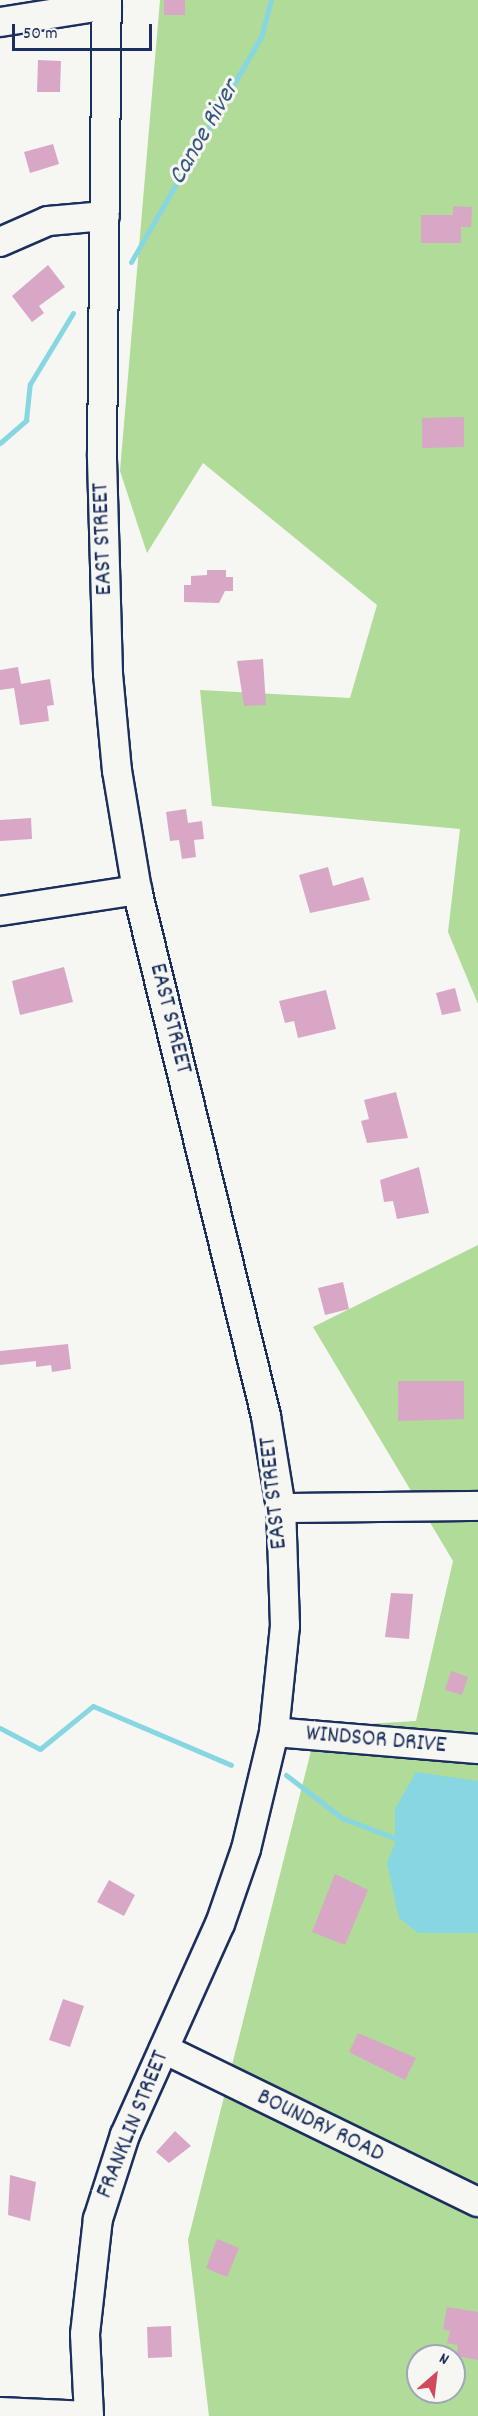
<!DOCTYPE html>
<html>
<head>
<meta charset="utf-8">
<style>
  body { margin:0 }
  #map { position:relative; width:478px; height:2416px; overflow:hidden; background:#f6f6f2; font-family:Dekko,sans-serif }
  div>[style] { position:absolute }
  .green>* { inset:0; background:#b0db98 }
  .water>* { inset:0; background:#86d7e1 }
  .stream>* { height:5px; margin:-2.5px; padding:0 2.5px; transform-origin:2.5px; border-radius:2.5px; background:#86d7e1 }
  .building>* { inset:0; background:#d8a7c6 }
  .roads { filter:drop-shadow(2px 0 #1b2f5e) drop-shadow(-2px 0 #1b2f5e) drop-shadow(0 2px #1b2f5e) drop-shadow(0 -2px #1b2f5e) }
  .minor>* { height:28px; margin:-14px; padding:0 14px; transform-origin:14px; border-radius:14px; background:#f6f6f2 }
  span { translate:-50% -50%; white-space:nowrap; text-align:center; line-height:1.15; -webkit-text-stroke:6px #f6f6f2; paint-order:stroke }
  .street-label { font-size:24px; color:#1b2f5e }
  .water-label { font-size:26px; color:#36597f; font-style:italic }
  .north { position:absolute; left:406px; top:2344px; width:60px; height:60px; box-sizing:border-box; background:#f6f6f2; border:2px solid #9ea6b7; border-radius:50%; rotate:28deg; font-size:16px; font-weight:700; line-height:24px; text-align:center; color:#1b2f5e }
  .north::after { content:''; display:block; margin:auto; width:21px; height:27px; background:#d1495b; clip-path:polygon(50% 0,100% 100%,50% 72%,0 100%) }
  .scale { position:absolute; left:12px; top:24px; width:140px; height:27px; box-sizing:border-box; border:3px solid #1b2f5e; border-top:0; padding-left:8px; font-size:18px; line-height:21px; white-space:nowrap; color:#1b2f5e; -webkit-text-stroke:4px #f6f6f2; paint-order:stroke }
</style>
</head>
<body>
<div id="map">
  <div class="green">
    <div style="clip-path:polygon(160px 0,478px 0,478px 1004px,448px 932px,460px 829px,212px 806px,200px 690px,350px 698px,377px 605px,203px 463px,147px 553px,120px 471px)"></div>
    <div style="clip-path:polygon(evenodd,478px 1245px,478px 2416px,209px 2416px,188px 2240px,317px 1727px,416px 1721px,453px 1561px,313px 1327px,478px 1245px,418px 2356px,454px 2356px,454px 2392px,418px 2392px,418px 2356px)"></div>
  </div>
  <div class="water">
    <div style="clip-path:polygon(416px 1772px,478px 1781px,478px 1933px,418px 1933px,399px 1918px,387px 1863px,395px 1843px,395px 1809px)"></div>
  </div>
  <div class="stream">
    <div style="left:131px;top:262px;width:260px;rotate:-60deg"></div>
    <div style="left:261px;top:37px;width:38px;rotate:-75deg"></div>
    <div style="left:0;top:443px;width:35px;rotate:-41deg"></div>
    <div style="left:26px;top:420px;width:36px;rotate:-84deg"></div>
    <div style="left:30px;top:384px;width:83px;rotate:-58.8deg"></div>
    <div style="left:0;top:1728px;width:45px;rotate:27.7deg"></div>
    <div style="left:40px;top:1749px;width:68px;rotate:-39.1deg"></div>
    <div style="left:93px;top:1706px;width:150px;rotate:23.1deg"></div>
    <div style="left:286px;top:1775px;width:71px;rotate:37.5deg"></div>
    <div style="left:342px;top:1818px;width:62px;rotate:20.8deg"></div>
  </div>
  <div class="building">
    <div style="clip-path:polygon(164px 0,185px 0,185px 15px,164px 15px)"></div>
    <div style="clip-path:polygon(38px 60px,61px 61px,60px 92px,37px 92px)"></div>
    <div style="clip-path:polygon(53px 144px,59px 164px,30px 173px,24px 152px)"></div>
    <div style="clip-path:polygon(453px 206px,472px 207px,471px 227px,461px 227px,461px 243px,421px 243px,421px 215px,453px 215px)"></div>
    <div style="clip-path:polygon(48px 265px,65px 287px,39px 306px,44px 313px,32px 322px,12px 296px)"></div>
    <div style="clip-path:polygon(464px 417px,464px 447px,422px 448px,422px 418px)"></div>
    <div style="clip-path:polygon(207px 570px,226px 570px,226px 577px,233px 577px,233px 591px,225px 591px,219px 603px,184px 602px,184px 585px,191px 585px,191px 576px,207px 575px)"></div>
    <div style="clip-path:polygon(263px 659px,266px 705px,244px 706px,237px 661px)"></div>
    <div style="clip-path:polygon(18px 667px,21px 684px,50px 679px,54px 705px,47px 706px,49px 721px,20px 725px,14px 688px,0 690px,0 670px)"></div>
    <div style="clip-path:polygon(186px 809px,188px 823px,202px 821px,204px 839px,194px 840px,196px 857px,182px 859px,179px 840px,170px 841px,166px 812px)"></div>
    <div style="clip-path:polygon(31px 818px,32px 839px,0 841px,0 820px)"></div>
    <div style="clip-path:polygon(328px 867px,333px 886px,363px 877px,370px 900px,310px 913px,299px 875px)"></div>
    <div style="clip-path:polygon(64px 967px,73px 1002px,20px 1015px,12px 981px)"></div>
    <div style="clip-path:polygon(455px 988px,461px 1011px,442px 1015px,436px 993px)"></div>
    <div style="clip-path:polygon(326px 990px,336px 1029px,298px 1038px,294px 1021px,285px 1023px,279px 1001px)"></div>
    <div style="clip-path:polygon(396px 1092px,408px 1138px,367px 1143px,361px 1121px,369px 1119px,364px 1100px)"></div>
    <div style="clip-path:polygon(419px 1167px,429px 1213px,397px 1219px,393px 1201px,384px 1202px,380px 1180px)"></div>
    <div style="clip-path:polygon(343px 1282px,349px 1309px,325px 1315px,318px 1288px)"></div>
    <div style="clip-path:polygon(68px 1344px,71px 1369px,52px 1372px,51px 1365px,36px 1367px,36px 1361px,0 1365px,0 1351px)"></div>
    <div style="clip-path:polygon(398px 1381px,464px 1381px,464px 1419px,398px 1421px)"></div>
    <div style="clip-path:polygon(391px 1593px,413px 1594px,409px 1639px,385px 1637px)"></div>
    <div style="clip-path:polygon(451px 1671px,468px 1677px,462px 1695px,445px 1690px)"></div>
    <div style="clip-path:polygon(335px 1874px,368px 1890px,345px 1945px,312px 1932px)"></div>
    <div style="clip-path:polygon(109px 1880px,135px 1895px,124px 1916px,97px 1902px)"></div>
    <div style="clip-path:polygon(63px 1999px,84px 2006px,70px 2047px,49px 2040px)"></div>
    <div style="clip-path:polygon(358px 2033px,416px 2058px,405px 2080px,349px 2052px)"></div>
    <div style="clip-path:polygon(175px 2131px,191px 2146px,169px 2163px,156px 2152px)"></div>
    <div style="clip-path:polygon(10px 2175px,36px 2182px,30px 2221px,8px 2215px)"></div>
    <div style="clip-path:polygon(217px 2239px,239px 2248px,227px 2277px,206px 2268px)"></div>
    <div style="clip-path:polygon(447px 2307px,478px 2312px,478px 2360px,456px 2356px,458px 2345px,447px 2343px,450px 2331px,443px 2329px)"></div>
    <div style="clip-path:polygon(171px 2326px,172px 2357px,148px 2358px,147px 2327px)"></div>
  </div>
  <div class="roads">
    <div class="minor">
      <div style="left:0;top:22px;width:108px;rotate:-9deg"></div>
      <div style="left:0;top:242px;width:52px;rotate:-23.6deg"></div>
      <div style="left:48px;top:221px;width:57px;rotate:-5deg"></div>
      <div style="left:0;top:911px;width:139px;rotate:-8.7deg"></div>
      <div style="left:281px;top:1508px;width:197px;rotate:-0.6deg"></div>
      <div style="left:274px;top:1732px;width:205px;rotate:4.8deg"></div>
      <div style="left:164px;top:2049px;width:349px;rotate:26deg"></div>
      <div style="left:0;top:2412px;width:89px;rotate:2.6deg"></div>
      <div style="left:89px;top:2416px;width:82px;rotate:-92.8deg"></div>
      <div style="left:85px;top:2334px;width:116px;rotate:-83.6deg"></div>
      <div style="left:98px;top:2219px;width:88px;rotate:-72.2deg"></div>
      <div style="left:125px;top:2135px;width:231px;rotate:-65.8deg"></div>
      <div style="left:220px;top:1924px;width:79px;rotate:-70.9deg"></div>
      <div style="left:246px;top:1849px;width:120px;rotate:-76.5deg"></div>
      <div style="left:274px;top:1732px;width:107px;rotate:-84.1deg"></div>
      <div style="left:285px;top:1626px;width:118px;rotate:-91.9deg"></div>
      <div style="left:281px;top:1508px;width:93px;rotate:-99.3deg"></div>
      <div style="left:266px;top:1416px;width:542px;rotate:-103.78deg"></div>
      <div style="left:137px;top:890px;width:121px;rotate:-99.5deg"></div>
      <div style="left:117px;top:771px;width:97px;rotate:-95.3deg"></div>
      <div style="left:108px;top:674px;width:220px;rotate:-91.6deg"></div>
      <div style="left:102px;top:454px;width:454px;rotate:-89.4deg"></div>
    </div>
  </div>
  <div class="street-label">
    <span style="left:104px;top:539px;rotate:-92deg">EAST STREET</span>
    <span style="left:169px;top:1019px;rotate:76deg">EAST STREET</span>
    <span style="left:275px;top:1493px;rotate:-96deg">EAST STREET</span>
    <span style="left:376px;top:1741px;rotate:5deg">WINDSOR DRIVE</span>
    <span style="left:134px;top:2125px;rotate:-68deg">FRANKLIN STREET</span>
    <span style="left:320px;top:2127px;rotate:26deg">BOUNDRY ROAD</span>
  </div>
  <div class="water-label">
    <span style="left:205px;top:133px;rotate:-60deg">Canoe River</span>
  </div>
  <div class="north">N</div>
  <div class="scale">50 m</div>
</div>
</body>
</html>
